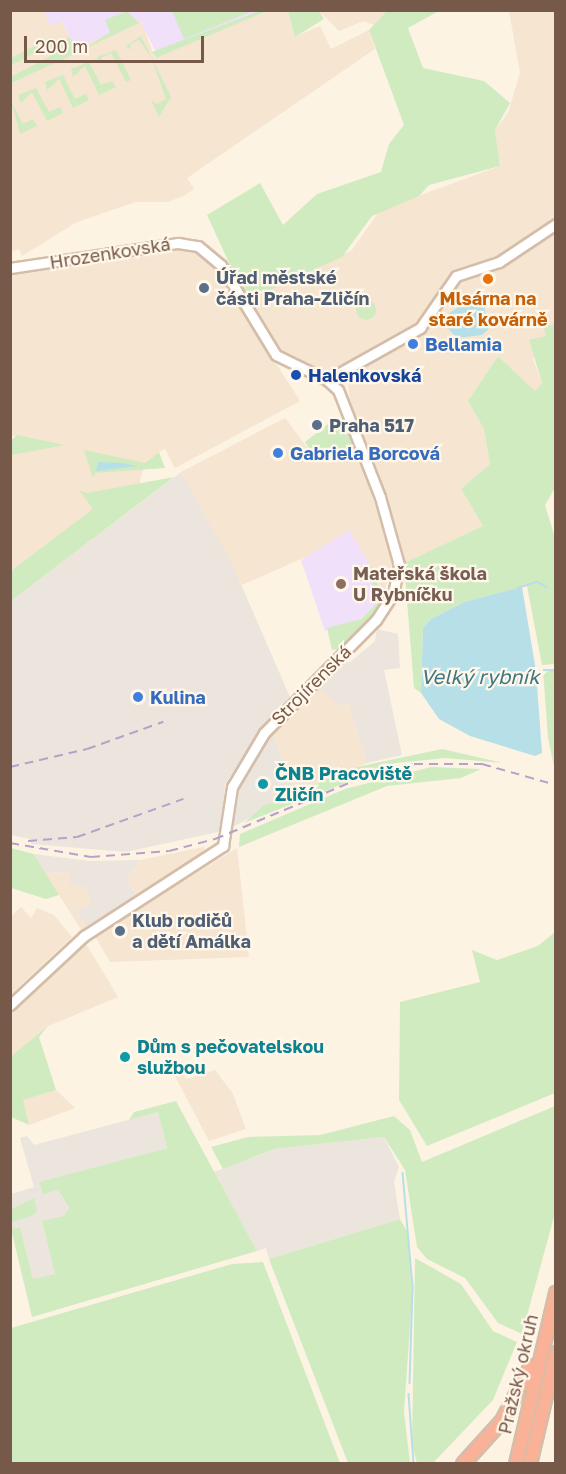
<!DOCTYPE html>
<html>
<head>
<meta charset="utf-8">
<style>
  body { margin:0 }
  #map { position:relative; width:566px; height:1474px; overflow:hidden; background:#fdf3e3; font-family:"Golos Text",sans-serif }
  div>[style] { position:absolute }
  .residential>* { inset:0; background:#f5e5d1 }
  .industrial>* { inset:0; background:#ece5de }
  .education>* { inset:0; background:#f0e0f9 }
  .green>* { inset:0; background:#d1ebc1 }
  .round { border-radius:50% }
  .water>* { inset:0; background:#b7dfe7 }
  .stream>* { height:1.5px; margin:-0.75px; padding:0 0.75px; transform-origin:0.75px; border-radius:0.75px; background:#b7dfe7 }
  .roads { filter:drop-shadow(2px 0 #d4bda9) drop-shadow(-2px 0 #d4bda9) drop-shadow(0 2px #d4bda9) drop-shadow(0 -2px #d4bda9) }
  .secondary>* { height:9px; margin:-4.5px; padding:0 4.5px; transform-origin:4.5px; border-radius:4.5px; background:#fff }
  .highway>* { height:12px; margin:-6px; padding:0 6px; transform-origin:6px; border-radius:6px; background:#f9b297 }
  .rail>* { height:1.5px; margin-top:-0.75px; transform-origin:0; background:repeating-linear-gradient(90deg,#b6a1c7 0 9px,transparent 0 15px) }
  .dots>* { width:16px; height:16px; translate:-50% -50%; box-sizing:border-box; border:3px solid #fff7ea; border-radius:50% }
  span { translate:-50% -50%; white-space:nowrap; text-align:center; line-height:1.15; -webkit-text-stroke:4.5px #fff7ea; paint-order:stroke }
  .street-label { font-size:18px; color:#765948 }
  .service-label { font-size:18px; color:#4e5e75; font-weight:700 }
  .left { translate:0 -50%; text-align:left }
  .food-label { font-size:18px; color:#c56008; font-weight:700 }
  .shop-label { font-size:18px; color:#366cbe; font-weight:700 }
  .transit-label { font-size:18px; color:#164399; font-weight:700 }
  .education-label { font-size:18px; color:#785e54; font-weight:700 }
  .culture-label { font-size:18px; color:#0d838f; font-weight:700 }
  .water-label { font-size:20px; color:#3e7783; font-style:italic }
  .frame { position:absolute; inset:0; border:12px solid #765948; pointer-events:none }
  .scale { position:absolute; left:24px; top:36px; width:180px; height:27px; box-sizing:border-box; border:3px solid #765948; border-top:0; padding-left:8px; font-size:18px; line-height:21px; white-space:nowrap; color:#765948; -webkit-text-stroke:4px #fff7ea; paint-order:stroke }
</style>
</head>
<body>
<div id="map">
  <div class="residential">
    <div style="clip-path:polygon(11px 11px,43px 11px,51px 26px,61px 20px,76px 49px,140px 18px,155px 58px,267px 11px,288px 11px,295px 37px,320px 26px,331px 49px,369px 30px,375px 49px,187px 178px,194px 189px,185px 195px,168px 202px,136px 202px,77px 222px,22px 256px,19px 249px,11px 252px)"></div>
    <div style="clip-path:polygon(319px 11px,387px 11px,375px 25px,363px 21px,339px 31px)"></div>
    <div style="clip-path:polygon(509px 11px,555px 11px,556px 218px,492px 261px,455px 272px,426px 320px,336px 371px,306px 370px,279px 354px,241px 290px,261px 293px,309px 273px,352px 250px,380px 210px,500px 166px,495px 130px,508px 113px,520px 73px)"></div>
    <div style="clip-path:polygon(555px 229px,555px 324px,545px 327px,547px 335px,533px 359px,542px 383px,535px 391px,498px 356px,468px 401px,484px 429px,490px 464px,461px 489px,483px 526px,404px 563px,350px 406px,348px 380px,431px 322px,460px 276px,501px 265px)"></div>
    <div style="clip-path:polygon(171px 249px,191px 249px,211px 262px,300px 401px,175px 468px,165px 449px,159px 452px,145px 463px,135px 500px,11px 595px,10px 441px,16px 436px,10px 435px,11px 273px)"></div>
    <div style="clip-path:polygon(285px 418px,312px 454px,336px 456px,355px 445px,394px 560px,383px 596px,377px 577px,303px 558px,242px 585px,181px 472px)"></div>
    <div style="clip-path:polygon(317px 685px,348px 703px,367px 763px,296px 792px,271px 730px)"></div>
    <div style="clip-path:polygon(204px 847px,205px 853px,137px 895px,127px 880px,140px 860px)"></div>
    <div style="clip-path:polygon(237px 848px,249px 957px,110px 962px,95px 936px)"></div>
    <div style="clip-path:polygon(70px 872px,86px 887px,93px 904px,75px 911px,87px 926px,82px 931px,45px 873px)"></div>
    <div style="clip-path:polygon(21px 907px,31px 918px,37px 908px,54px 915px,72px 937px,11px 994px,11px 916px)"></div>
    <div style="clip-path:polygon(85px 942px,118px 997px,48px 1026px,11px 1056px,11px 1010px)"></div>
    <div style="clip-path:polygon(165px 1057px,187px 1079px,215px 1070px,233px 1094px,246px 1129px,209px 1141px)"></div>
    <div style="clip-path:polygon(56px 1090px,75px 1108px,29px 1125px,22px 1100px)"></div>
  </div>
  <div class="industrial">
    <div style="clip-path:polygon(181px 472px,233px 566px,290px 697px,268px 720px,225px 784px,222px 831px,126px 852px,31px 844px,30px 839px,11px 835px,11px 601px)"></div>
    <div style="clip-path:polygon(377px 629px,398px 634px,400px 668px,384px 670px,402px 755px,367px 763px,348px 703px,340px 706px,317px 685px,344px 658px,349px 663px,375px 641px)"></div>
    <div style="clip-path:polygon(271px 730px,296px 792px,231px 828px,238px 782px)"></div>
    <div style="clip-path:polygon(34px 854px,90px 861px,140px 860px,127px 880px,138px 897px,87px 926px,75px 911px,92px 904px,86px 887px,70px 885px,69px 872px,45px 873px)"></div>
    <div style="clip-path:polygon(158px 1112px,167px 1148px,40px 1182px,58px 1190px,69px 1209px,65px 1216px,42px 1222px,56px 1274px,33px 1279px,20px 1227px,11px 1229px,11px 1194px,34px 1187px,20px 1138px,27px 1136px,34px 1145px)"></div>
    <div style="clip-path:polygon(384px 1137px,399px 1167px,394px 1182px,400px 1219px,269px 1259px,266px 1248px,257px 1251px,214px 1172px,274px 1149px)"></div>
  </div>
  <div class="education">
    <div style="clip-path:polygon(43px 11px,259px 11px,156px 52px,139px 19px,76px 49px,62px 21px,51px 26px)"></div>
    <div style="clip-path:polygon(349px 530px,370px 565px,365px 567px,381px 600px,360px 619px,325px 631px,301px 560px)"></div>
  </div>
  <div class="green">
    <div style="clip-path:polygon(127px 11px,139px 23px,82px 50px,110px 32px,105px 20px)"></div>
    <div style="clip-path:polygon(172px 11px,253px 11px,184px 39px)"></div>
    <div style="clip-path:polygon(259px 11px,267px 11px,156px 58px,152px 52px)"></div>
    <div style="clip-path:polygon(288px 11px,319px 11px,324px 19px,295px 37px)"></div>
    <div style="clip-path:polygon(387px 11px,439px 11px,408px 28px,423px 68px,484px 81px,510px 103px,495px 130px,500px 166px,429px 185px,419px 196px,372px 216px,342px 257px,270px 290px,243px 293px,207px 215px,260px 183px,283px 225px,317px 194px,381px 172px,389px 144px,404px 125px,369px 30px)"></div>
    <div style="clip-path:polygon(69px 36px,79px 52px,11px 83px,11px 77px,54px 54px,49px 45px,12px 65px,11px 58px,51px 37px,63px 45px)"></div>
    <div style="clip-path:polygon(141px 36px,171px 97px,159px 117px,151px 100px,157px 104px,166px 99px,152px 59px,139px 40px,130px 44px,132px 50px,126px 46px)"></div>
    <div style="clip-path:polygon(116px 50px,131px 80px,126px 82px,111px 53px,101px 58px,104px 64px,98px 60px,97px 57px)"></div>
    <div style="clip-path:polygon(89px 62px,101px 85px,112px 81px,116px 87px,99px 95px,85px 66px,73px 77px,71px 69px)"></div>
    <div style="clip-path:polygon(63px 75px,75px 99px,86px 94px,89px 100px,73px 108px,59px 79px,47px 90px,45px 82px)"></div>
    <div style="clip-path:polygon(36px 88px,49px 112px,60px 107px,63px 113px,47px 121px,32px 92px,21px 103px,18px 95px)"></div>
    <div style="clip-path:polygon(11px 101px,23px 124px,33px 119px,37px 126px,20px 134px)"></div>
    <div class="round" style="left:356px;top:300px;width:20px;height:20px"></div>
    <div style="clip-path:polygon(555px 324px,555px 488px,545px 505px,555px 538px,555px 664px,542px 665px,527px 586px,464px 602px,431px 619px,423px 628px,421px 693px,414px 688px,404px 563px,483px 526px,461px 489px,490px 464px,484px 429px,468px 401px,498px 356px,535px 391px,542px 383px,529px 340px,546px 336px,544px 327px)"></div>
    <div style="clip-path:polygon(337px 417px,355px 445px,336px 456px,312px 454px,305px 442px)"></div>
    <div style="clip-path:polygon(17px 435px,65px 445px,11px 455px,11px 441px)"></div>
    <div style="clip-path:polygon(84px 450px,145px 463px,159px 452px,165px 468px,95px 473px,93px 478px)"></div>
    <div style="clip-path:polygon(174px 477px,11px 601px,11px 571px,93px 509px,79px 490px,87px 493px)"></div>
    <div style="clip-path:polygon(370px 565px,383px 596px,380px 606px,341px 649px,332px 650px,327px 628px,361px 619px,380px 600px,365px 567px)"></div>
    <div style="clip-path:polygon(543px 670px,555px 670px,555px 771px,548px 738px)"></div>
    <div style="clip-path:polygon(442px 749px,503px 763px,445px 758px,396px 763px,244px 823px,263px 806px,357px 767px)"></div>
    <div style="clip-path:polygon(431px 767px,481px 769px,461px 778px,387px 786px,239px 847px,240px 834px,345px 789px)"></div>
    <div style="clip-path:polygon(11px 848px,34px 854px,59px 895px,46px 899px,11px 888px)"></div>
    <div style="clip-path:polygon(555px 932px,555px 1093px,427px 1146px,399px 1100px,400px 1002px,480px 982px,472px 950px,497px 960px,538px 946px)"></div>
    <div style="clip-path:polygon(48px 1026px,39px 1037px,56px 1090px,23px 1100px,29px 1125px,11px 1117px,11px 1056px)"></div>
    <div style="clip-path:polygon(176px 1101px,257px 1251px,32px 1317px,11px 1229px,20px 1227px,33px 1279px,55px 1274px,42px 1221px,64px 1216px,69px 1208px,58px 1190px,43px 1194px,39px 1182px,167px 1148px,158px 1112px,129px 1120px,134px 1112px)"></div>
    <div style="clip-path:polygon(555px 1106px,555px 1213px,522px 1334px,498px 1323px,465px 1278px,427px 1259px,417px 1247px,405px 1170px,384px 1137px,274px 1149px,223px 1169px,211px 1147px,248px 1137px,320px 1135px,394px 1116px,410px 1130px,422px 1162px)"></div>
    <div style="clip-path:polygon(34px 1198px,37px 1212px,32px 1216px,11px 1222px,11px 1209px)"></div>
    <div style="clip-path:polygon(400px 1219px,408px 1233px,412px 1298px,404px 1412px,410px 1463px,348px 1463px,269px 1259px)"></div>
    <div style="clip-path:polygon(415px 1258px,461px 1284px,493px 1331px,517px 1342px,493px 1400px,433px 1463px,417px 1463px,412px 1445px)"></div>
    <div style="clip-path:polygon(263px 1262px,340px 1463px,11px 1463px,11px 1328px,232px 1264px)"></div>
  </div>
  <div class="water">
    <div style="clip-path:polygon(475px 297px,483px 301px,489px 329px,482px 335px,457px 338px,443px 323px,446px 315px)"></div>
    <div style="clip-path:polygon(98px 462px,122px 463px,137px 466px,96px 471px)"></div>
    <div style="clip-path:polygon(522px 587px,536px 671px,542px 753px,535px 756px,470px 736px,439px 719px,421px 693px,423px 628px,431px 619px,464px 602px)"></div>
  </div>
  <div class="stream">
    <div style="left:518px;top:588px;width:20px;rotate:-18deg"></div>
    <div style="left:537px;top:582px;width:11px;rotate:27deg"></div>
    <div style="left:544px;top:670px;width:12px"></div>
    <div style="left:403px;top:1173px;width:115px;rotate:85deg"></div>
    <div style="left:413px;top:1288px;width:95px;rotate:91.8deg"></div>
    <div style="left:409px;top:1394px;width:70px;rotate:85.9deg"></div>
  </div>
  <div class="roads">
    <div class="secondary">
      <div style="left:10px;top:268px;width:170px;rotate:-8.5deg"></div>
      <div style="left:178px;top:243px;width:20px;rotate:9deg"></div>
      <div style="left:198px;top:246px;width:30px;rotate:40deg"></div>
      <div style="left:221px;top:265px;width:105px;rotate:58.6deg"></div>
      <div style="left:276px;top:355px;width:57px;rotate:26.1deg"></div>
      <div style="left:327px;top:380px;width:107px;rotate:-29.2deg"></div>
      <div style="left:420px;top:328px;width:63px;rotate:-55.3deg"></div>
      <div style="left:456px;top:276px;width:45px;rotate:-18deg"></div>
      <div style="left:499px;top:262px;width:69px;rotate:-33.7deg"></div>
      <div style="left:10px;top:1005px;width:101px;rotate:-43deg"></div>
      <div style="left:84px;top:936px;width:166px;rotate:-32.9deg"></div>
      <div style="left:223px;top:846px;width:60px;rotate:-81.3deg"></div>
      <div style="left:232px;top:787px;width:63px;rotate:-59.3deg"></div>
      <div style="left:264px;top:733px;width:159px;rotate:-45.3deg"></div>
      <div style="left:376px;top:620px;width:31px;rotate:-57deg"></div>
      <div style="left:393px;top:594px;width:30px;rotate:-78deg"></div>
      <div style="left:399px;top:565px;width:71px;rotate:-105.6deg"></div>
      <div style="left:380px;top:497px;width:115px;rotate:-111.4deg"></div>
      <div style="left:338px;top:390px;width:15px;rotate:-138deg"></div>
    </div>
    <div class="highway">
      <div style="left:463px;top:1464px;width:58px;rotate:-47.8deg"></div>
      <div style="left:502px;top:1421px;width:62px;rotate:-62.2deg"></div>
      <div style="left:516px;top:1464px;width:176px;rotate:-76.8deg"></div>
      <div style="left:530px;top:1464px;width:114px;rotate:-76.8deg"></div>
    </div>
  </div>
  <div class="rail">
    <div style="left:10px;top:767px;width:79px;rotate:-13.2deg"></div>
    <div style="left:87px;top:749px;width:81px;rotate:-19.6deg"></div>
    <div style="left:28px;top:841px;width:49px;rotate:-4.7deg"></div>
    <div style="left:77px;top:837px;width:113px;rotate:-19.7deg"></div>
    <div style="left:10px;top:843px;width:82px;rotate:9.8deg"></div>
    <div style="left:91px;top:857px;width:78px;rotate:-4.4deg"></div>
    <div style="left:169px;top:851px;width:48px;rotate:-14.6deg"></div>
    <div style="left:215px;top:839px;width:158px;rotate:-22.7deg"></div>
    <div style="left:361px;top:778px;width:55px;rotate:-14.8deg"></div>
    <div style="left:414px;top:764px;width:68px"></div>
    <div style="left:482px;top:764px;width:77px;rotate:15.8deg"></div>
  </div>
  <div class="dots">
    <div style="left:488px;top:279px;background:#e8710a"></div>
    <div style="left:204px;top:288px;background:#5c6f8a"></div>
    <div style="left:413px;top:344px;background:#3f7fe0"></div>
    <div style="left:296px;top:375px;background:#1a4fb4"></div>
    <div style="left:317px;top:425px;background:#5c6f8a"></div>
    <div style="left:278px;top:453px;background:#3f7fe0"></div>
    <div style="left:341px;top:584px;background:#8d6e63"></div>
    <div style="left:138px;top:697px;background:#3f7fe0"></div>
    <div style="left:263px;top:784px;background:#0f9aa8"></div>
    <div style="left:120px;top:931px;background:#5c6f8a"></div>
    <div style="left:125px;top:1057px;background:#0f9aa8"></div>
  </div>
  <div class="street-label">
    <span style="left:110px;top:253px;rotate:-9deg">Hrozenkovská</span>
    <span style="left:311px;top:685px;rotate:-45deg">Strojírenská</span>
    <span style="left:518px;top:1374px;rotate:-77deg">Pražský okruh</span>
  </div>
  <div class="service-label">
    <span class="left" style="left:216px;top:288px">Úřad městské<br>části Praha-Zličín</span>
    <span class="left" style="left:329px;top:425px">Praha 517</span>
    <span class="left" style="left:132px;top:931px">Klub rodičů<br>a dětí Amálka</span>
  </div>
  <div class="food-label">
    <span style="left:488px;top:309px">Mlsárna na<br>staré kovárně</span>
  </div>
  <div class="shop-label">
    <span class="left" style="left:425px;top:344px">Bellamia</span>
    <span class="left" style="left:290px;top:453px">Gabriela Borcová</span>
    <span class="left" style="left:150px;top:697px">Kulina</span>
  </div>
  <div class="transit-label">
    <span class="left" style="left:308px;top:375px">Halenkovská</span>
  </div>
  <div class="education-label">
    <span class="left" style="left:353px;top:584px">Mateřská škola<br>U Rybníčku</span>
  </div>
  <div class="culture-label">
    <span class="left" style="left:275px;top:784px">ČNB Pracoviště<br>Zličín</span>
    <span class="left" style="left:137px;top:1057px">Dům s pečovatelskou<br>službou</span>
  </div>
  <div class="water-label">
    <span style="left:480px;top:676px">Velký rybník</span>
  </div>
  <div class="frame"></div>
  <div class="scale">200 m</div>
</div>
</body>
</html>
